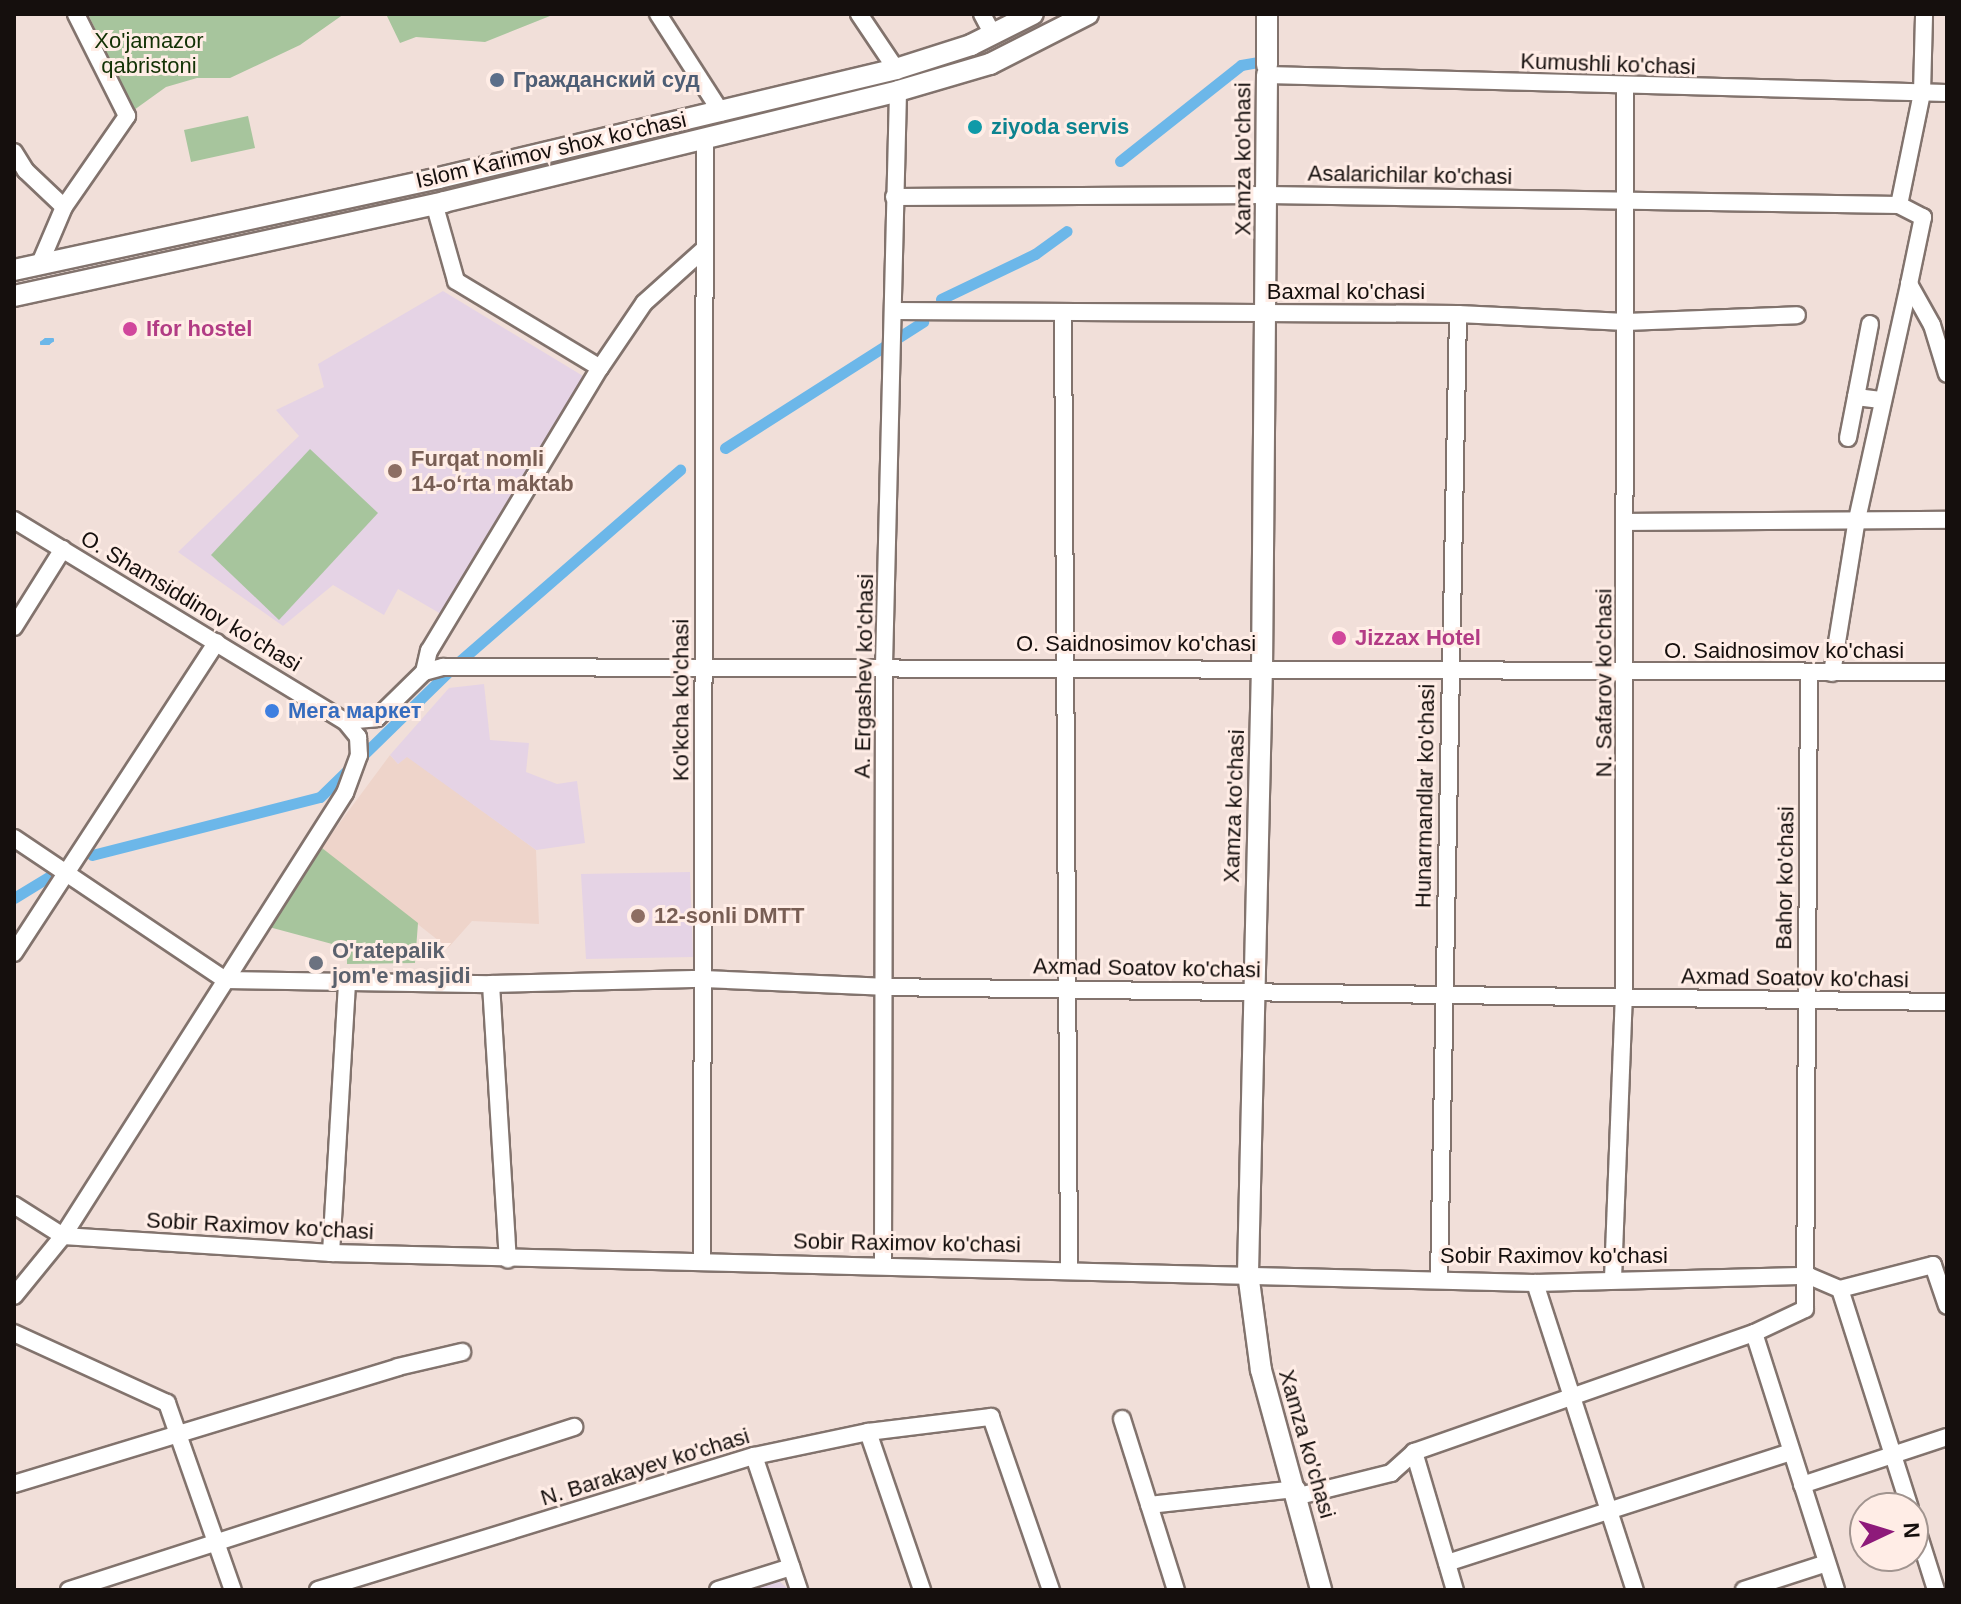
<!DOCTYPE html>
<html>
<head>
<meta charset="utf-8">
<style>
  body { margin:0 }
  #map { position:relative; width:1961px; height:1604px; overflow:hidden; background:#f1dfd9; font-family:Arial,sans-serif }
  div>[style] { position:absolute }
  .built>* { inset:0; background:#eed4ca }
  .education>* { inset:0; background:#e5d3e5 }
  .green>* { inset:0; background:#a7c59d }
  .stream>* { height:3px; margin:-1.5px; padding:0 1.5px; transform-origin:1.5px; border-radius:1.5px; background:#6cb7e9 }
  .canal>* { height:11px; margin:-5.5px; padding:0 5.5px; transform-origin:5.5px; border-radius:5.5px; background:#6cb7e9 }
  .roads { filter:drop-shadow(2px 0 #82736d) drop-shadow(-2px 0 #82736d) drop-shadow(0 2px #82736d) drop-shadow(0 -2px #82736d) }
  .minor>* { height:16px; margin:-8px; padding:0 8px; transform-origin:8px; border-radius:8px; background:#fff }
  .major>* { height:20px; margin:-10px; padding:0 10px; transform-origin:10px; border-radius:10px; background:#fff }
  .dots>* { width:22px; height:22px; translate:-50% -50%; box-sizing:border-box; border:4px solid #ffede6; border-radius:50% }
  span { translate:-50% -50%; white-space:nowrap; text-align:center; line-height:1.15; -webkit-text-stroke:6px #ffede6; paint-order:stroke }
  .park-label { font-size:22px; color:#133205 }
  .street-label { font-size:22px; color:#150f0d }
  .service-label { font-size:22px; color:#4e5e75; font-weight:700 }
  .left { translate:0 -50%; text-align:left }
  .culture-label { font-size:22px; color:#0d838f; font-weight:700 }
  .hotel-label { font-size:22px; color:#b23c85; font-weight:700 }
  .education-label { font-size:22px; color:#785e54; font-weight:700 }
  .shop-label { font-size:22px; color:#366cbe; font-weight:700 }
  .worship-label { font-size:22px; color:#5b616d; font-weight:700 }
  .frame { position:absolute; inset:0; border:16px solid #150f0d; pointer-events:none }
  .north { position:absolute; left:1849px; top:1492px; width:80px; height:80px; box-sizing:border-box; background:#ffede6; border:2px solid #a1948f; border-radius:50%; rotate:86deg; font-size:22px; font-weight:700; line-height:32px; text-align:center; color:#150f0d }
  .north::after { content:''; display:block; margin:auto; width:28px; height:36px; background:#8e1a7a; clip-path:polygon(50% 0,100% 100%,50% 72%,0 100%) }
</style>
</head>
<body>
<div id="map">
  <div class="built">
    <div style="clip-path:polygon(390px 755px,398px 764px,407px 756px,536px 850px,539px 924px,472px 921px,448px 948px,321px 848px)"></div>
  </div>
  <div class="education">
    <div style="clip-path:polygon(443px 291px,588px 379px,441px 614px,398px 589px,384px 615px,333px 585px,283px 626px,178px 552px,299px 436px,276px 410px,324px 387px,318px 364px)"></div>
    <div style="clip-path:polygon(484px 684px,490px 740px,529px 743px,526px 772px,557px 784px,577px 781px,585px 843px,536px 850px,407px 757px,398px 764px,390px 755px,449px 688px)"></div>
    <div style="clip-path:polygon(690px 872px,693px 957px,586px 959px,581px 874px)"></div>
    <div style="clip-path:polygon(777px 1579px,789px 1590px,742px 1590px)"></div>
  </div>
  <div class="green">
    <div style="clip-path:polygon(88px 14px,344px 14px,300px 45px,230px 78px,197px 78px,166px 87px,134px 110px)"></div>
    <div style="clip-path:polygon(386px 14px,555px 14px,485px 42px,416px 37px,400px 43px)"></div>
    <div style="clip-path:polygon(248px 116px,255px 148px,191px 162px,184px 130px)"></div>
    <div style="clip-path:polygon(310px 449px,378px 513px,279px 620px,211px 555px)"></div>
    <div style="clip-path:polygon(322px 848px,418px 923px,415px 963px,347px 964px,347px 948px,269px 927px)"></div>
  </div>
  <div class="stream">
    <div style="left:48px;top:339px;width:4px;rotate:90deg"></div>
    <div style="left:48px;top:343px;width:3px;rotate:180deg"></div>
    <div style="left:45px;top:343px;width:4px;rotate:-90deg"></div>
    <div style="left:45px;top:339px;width:3px"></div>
    <div style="left:48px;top:339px;width:4px"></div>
    <div style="left:52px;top:339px;width:1px;rotate:90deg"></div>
    <div style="left:52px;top:340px;width:4px;rotate:146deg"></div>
    <div style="left:49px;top:342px;width:3px;rotate:-108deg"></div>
    <div style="left:44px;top:340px;width:3px;rotate:72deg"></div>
    <div style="left:45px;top:343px;width:4px;rotate:180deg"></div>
    <div style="left:41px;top:343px;width:1px;rotate:-90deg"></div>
    <div style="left:41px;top:342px;width:4px;rotate:-34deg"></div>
  </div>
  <div class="canal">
    <div style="left:1120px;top:161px;width:154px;rotate:-38.4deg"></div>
    <div style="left:1241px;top:65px;width:27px;rotate:-10deg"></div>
    <div style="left:941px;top:299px;width:104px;rotate:-25.6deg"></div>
    <div style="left:1035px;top:254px;width:39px;rotate:-36deg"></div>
    <div style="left:725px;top:448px;width:235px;rotate:-32.5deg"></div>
    <div style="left:92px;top:855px;width:235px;rotate:-14.3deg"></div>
    <div style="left:320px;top:797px;width:186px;rotate:-44.3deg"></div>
    <div style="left:453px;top:667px;width:301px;rotate:-41deg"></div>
    <div style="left:14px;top:898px;width:42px;rotate:-31.4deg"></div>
  </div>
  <div class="roads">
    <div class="minor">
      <div style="left:658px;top:14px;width:117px;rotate:57.3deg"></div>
      <div style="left:859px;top:14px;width:66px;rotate:56.1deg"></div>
      <div style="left:982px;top:14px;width:24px;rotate:62deg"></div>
      <div style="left:1267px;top:65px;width:10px;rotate:90deg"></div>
      <div style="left:1267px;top:75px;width:680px;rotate:1.52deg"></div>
      <div style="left:14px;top:152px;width:22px;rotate:58deg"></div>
      <div style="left:26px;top:171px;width:52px;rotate:43.5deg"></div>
      <div style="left:894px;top:197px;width:373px;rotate:-0.3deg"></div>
      <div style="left:1267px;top:195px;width:632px;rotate:0.91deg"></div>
      <div style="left:1899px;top:205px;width:27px;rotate:27deg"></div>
      <div style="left:1923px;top:217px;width:68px;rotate:101.8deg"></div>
      <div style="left:1909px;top:284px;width:47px;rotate:60.7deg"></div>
      <div style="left:1932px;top:325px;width:51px;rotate:73deg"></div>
      <div style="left:434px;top:203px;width:81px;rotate:74.2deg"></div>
      <div style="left:456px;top:281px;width:168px;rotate:31.1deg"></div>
      <div style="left:1899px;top:205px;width:114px;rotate:-78.4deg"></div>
      <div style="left:1922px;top:93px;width:79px;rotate:-88.5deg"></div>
      <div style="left:41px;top:261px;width:59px;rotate:-66.9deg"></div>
      <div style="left:64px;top:207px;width:111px;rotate:-55.3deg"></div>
      <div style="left:127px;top:116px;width:114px;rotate:-116.6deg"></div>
      <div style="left:894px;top:311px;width:564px;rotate:0.3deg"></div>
      <div style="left:1458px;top:314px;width:168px;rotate:2.7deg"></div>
      <div style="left:1626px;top:322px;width:171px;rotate:-2.3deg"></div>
      <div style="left:1063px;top:314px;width:956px;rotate:89.64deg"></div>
      <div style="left:1870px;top:324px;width:74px;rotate:100.9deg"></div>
      <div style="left:1856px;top:397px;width:25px;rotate:7deg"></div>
      <div style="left:1848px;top:438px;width:42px;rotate:-79deg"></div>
      <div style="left:14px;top:520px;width:387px;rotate:31.3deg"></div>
      <div style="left:345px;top:721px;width:21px;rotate:51deg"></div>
      <div style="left:358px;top:737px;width:18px;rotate:87deg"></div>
      <div style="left:359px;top:755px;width:40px;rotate:110.2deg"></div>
      <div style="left:345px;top:793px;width:525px;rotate:122.48deg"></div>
      <div style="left:63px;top:1236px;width:77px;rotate:129.2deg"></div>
      <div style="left:1626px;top:522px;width:321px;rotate:-0.4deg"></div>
      <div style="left:14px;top:627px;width:92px;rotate:-57.9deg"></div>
      <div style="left:424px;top:672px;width:22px;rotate:-77deg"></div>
      <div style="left:429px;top:651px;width:331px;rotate:-58.9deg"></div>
      <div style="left:600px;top:368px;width:78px;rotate:-55.9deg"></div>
      <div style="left:644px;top:303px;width:78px;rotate:-41.9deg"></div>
      <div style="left:1832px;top:673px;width:151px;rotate:-80.8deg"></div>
      <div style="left:1856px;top:524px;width:246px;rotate:-77.5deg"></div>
      <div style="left:345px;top:721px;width:32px;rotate:-5deg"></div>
      <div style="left:377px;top:718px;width:66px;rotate:-44.4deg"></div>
      <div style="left:424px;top:672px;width:20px;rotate:-15deg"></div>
      <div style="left:443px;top:667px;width:1504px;rotate:0.19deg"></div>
      <div style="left:14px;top:838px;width:254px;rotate:33.9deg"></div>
      <div style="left:225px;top:980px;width:266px;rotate:0.9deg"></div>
      <div style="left:491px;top:984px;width:212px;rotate:-1.4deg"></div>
      <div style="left:703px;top:979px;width:180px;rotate:2.5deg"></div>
      <div style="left:883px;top:987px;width:1064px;rotate:0.81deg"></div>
      <div style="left:14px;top:953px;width:371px;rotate:-56.9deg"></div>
      <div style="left:491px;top:984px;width:276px;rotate:86.5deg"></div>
      <div style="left:14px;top:1205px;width:58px;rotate:32.3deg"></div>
      <div style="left:63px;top:1236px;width:269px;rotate:3.6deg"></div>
      <div style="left:331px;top:1253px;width:1204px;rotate:1.43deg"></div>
      <div style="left:1535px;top:1283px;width:274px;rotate:-1.5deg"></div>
      <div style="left:1809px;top:1276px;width:34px;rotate:23deg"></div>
      <div style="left:1840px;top:1289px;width:230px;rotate:72.3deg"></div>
      <div style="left:331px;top:1253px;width:269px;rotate:-86.6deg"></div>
      <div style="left:702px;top:1261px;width:1122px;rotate:-89.85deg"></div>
      <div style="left:883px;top:1263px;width:598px;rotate:-89.9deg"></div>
      <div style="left:884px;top:665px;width:574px;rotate:-88.6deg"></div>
      <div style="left:1439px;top:1278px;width:964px;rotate:-88.87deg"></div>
      <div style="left:1613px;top:1279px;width:282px;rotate:-87.8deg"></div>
      <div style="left:1624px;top:997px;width:911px;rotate:-89.94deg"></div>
      <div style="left:1535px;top:1283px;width:323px;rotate:72deg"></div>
      <div style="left:1840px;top:1289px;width:96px;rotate:-14.5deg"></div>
      <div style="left:1933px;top:1265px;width:43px;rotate:71.1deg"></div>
      <div style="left:14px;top:1333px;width:168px;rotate:24.6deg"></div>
      <div style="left:167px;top:1403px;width:198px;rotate:70.6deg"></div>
      <div style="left:1754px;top:1333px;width:270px;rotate:72.3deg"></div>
      <div style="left:1122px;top:1419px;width:179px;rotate:72.5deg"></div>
      <div style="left:868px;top:1432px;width:167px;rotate:71.1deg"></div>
      <div style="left:1414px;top:1452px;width:144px;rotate:73.5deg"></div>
      <div style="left:754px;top:1456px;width:141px;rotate:71.4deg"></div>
      <div style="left:14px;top:1484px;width:401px;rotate:-16.9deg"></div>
      <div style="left:398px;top:1367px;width:66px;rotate:-13.2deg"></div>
      <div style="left:1802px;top:1485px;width:153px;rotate:-18.3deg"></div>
      <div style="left:1299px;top:1496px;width:95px;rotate:-14deg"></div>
      <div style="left:1391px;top:1473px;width:31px;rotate:-42deg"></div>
      <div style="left:1414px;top:1452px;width:360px;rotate:-19.3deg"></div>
      <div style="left:1754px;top:1333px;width:56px;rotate:-25.2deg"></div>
      <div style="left:1805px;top:1309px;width:635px;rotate:-89.64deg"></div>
      <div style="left:1149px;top:1505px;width:149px;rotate:-6.2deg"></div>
      <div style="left:1913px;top:1517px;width:77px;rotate:72.5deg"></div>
      <div style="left:1447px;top:1563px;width:361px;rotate:-17.9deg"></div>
      <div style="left:69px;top:1590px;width:531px;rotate:-17.89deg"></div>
      <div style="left:318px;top:1590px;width:456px;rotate:-17.1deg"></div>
      <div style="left:754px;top:1456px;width:116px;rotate:-11.9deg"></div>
      <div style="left:868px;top:1432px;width:124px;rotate:-7deg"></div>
      <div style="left:991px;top:1417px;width:183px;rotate:70.9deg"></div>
      <div style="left:718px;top:1590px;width:77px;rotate:-17.5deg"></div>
      <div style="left:1744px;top:1590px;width:87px;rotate:-18deg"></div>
    </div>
    <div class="major">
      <div style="left:1267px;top:65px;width:51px;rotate:-90deg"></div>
      <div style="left:1267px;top:75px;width:591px;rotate:90.48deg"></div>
      <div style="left:1262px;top:666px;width:607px;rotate:91.32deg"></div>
      <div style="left:1248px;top:1273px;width:98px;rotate:82.4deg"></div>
      <div style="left:1261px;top:1370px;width:228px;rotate:74.7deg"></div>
      <div style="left:14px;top:270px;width:435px;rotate:-12.2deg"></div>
      <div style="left:439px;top:178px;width:470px;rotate:-13.4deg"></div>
      <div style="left:896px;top:69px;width:79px;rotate:-17.7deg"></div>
      <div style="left:971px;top:45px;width:69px;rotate:-26.6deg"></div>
      <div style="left:14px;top:296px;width:440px;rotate:-12.3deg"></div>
      <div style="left:444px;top:202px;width:467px;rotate:-13.7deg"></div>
      <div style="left:898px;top:91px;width:96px;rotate:-16.4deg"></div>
      <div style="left:990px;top:64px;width:110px;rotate:-27deg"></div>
    </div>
  </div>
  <div class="dots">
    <div style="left:497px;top:80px;background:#5c6f8a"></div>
    <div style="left:975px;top:127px;background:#0f9aa8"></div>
    <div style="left:130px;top:329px;background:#d1479c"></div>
    <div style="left:395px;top:471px;background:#8d6e63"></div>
    <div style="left:1339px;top:638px;background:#d1479c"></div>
    <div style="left:272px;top:711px;background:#3f7fe0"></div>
    <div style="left:638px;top:916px;background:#8d6e63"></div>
    <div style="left:316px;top:963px;background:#6b7280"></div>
  </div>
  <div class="park-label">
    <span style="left:149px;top:53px">Xo'jamazor<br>qabristoni</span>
  </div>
  <div class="street-label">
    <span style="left:1608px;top:64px;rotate:2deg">Kumushli ko'chasi</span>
    <span style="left:551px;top:150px;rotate:-13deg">Islom Karimov shox ko'chasi</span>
    <span style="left:1243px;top:159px;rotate:-90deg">Xamza ko'chasi</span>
    <span style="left:1410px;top:175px;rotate:1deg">Asalarichilar ko'chasi</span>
    <span style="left:1346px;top:292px">Baxmal ko'chasi</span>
    <span style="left:191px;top:601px;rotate:31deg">O. Shamsiddinov ko'chasi</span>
    <span style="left:1136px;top:644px">O. Saidnosimov ko'chasi</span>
    <span style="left:1784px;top:651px">O. Saidnosimov ko'chasi</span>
    <span style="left:864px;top:676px;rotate:-89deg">A. Ergashev ko'chasi</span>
    <span style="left:1604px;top:683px;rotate:-90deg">N. Safarov ko'chasi</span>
    <span style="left:681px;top:700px;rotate:-90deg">Ko'kcha ko'chasi</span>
    <span style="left:1425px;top:796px;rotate:-89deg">Hunarmandlar ko'chasi</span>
    <span style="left:1234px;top:806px;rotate:-88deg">Xamza ko'chasi</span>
    <span style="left:1785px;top:878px;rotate:-89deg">Bahor ko'chasi</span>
    <span style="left:1147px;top:968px;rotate:1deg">Axmad Soatov ko'chasi</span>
    <span style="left:1795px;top:978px;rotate:1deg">Axmad Soatov ko'chasi</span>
    <span style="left:260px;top:1226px;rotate:3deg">Sobir Raximov ko'chasi</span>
    <span style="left:907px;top:1243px;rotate:1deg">Sobir Raximov ko'chasi</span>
    <span style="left:1554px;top:1256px">Sobir Raximov ko'chasi</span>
    <span style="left:1307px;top:1444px;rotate:74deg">Xamza ko'chasi</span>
    <span style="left:645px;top:1467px;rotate:-17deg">N. Barakayev ko'chasi</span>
  </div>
  <div class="service-label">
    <span class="left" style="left:513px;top:80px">Гражданский суд</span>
  </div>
  <div class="culture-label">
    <span class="left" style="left:991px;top:127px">ziyoda servis</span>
  </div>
  <div class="hotel-label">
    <span class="left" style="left:146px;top:329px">Ifor hostel</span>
    <span class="left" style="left:1355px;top:638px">Jizzax Hotel</span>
  </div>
  <div class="education-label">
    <span class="left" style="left:411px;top:471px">Furqat nomli<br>14-oʻrta maktab</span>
    <span class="left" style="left:654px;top:916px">12-sonli DMTT</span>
  </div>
  <div class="shop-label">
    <span class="left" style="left:288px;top:711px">Мега маркет</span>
  </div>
  <div class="worship-label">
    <span class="left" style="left:332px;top:963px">O'ratepalik<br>jom'e masjidi</span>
  </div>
  <div class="frame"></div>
  <div class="north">N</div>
</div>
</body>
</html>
